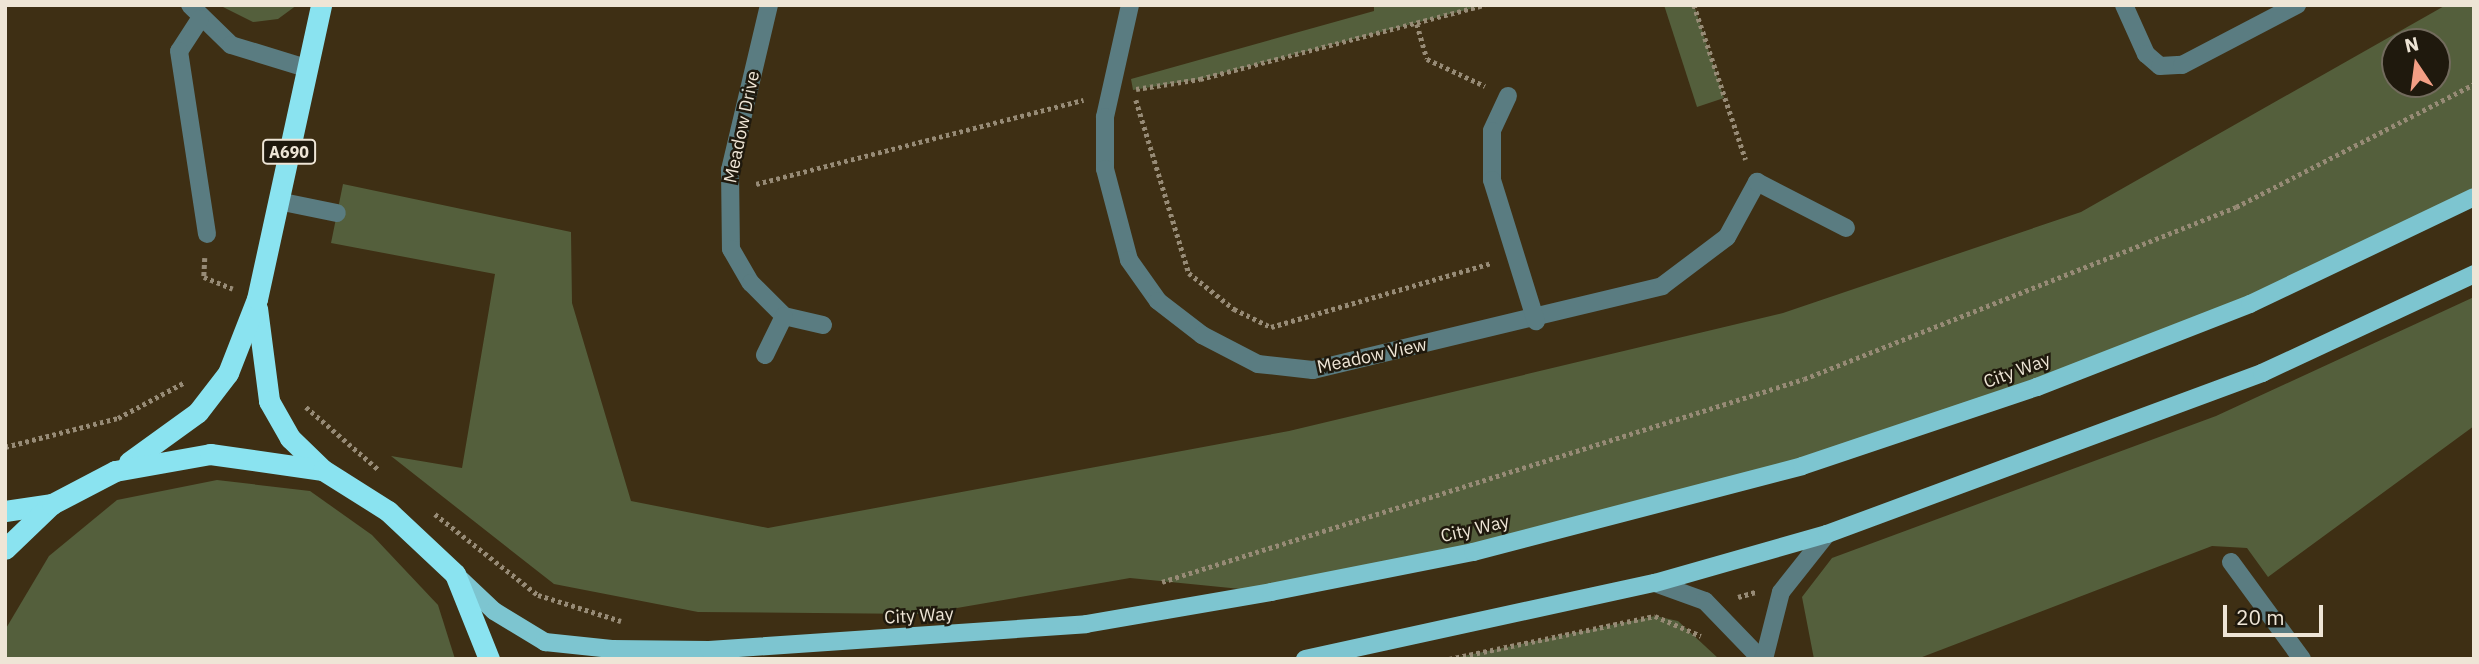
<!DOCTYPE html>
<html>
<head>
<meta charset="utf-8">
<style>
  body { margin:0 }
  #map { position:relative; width:2479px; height:664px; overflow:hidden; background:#3e2f14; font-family:"IBM Plex Sans",sans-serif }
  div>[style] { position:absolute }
  .green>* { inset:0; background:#545f3c }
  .path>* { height:4.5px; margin-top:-2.25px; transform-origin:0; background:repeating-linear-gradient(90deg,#978b76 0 3.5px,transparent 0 7px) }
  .minor>* { height:18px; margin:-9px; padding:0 9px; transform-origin:9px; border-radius:9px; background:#5a7c81 }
  .major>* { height:18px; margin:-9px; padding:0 9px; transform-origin:9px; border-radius:9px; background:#7dc5d0 }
  .highway>* { height:21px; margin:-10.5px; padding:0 10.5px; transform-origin:10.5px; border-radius:10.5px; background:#8ae3f0 }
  span { translate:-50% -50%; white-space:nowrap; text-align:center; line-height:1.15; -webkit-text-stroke:5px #1f190d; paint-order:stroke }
  .shield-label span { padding:2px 5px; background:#1f190d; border:2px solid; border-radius:5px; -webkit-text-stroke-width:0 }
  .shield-label { font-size:16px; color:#eee5d6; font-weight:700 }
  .street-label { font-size:18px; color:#eee5d6 }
  .frame { position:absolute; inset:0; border:7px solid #eee5d6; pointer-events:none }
  .north { position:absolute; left:2381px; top:28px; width:70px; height:70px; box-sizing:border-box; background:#1f190d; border:2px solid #726b5d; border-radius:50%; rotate:347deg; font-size:19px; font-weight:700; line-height:28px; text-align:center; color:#eee5d6 }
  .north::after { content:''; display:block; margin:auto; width:24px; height:32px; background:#f39f85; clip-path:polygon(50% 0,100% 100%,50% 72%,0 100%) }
  .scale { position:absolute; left:2223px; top:605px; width:100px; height:32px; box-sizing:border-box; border:4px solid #eee5d6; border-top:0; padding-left:9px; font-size:21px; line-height:24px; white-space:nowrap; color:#eee5d6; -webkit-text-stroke:5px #1f190d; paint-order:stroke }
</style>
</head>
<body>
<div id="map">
  <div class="green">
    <div style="clip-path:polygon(219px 5px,297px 5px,278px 19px,253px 22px)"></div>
    <div style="clip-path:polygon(1374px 5px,1485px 5px,1200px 79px,1133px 90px,1131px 79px,1374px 11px)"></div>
    <div style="clip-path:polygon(1664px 5px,1694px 5px,1724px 98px,1697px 107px)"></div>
    <div style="clip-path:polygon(evenodd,2446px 5px,2474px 5px,2474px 197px,2250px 304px,1802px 466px,1271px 592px,1130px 578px,922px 614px,698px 612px,554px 584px,391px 456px,462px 468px,495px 274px,331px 243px,343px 184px,571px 232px,572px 303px,631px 501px,768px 528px,1289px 431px,1783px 313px,2081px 212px,2446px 5px,2395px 42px,2437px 42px,2437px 84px,2395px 84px,2395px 42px)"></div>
    <div style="clip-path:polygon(2474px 297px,2474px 426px,2268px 577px,2247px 548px,2212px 546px,1917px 659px,1814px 659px,1802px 597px,1832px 558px,2216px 416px)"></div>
    <div style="clip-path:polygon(217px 480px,310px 491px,372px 535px,438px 605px,455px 659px,5px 659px,5px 630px,49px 556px,117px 500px)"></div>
    <div style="clip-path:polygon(1655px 616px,1678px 621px,1719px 659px,1449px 659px)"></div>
  </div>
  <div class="path">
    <div style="left:1694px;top:5px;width:163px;rotate:71.5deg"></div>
    <div style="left:1417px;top:24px;width:36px;rotate:74deg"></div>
    <div style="left:1427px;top:59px;width:64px;rotate:25deg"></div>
    <div style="left:1136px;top:89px;width:65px;rotate:-8.9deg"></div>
    <div style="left:1200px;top:79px;width:294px;rotate:-14.6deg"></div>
    <div style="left:1136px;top:100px;width:181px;rotate:73deg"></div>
    <div style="left:1189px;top:273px;width:58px;rotate:38.7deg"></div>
    <div style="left:1234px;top:309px;width:41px;rotate:25.9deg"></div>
    <div style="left:1271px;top:327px;width:230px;rotate:-16.2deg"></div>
    <div style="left:756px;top:184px;width:338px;rotate:-14.4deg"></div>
    <div style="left:205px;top:258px;width:19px;rotate:93deg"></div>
    <div style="left:204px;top:277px;width:31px;rotate:22deg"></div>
    <div style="left:306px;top:407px;width:96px;rotate:40.8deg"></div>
    <div style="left:5px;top:447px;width:117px;rotate:-14.4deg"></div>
    <div style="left:118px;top:418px;width:76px;rotate:-28.2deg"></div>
    <div style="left:435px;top:514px;width:131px;rotate:38.2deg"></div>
    <div style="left:538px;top:595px;width:87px;rotate:17.4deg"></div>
    <div style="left:1162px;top:582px;width:673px;rotate:-17.55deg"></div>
    <div style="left:1804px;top:379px;width:465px;rotate:-21.7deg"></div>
    <div style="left:2236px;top:207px;width:268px;rotate:-27.3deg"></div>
    <div style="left:1738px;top:597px;width:19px;rotate:-16deg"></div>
    <div style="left:1449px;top:659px;width:210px;rotate:-11.8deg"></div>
    <div style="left:1655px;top:616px;width:50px;rotate:23.5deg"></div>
  </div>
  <div class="minor">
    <div style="left:190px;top:5px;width:57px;rotate:44.3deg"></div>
    <div style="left:231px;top:45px;width:78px;rotate:17deg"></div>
    <div style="left:769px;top:5px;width:170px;rotate:103.3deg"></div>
    <div style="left:730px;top:170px;width:79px;rotate:89.3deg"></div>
    <div style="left:731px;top:249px;width:39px;rotate:60deg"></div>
    <div style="left:751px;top:283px;width:47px;rotate:45deg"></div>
    <div style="left:784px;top:316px;width:40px;rotate:13deg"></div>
    <div style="left:1130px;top:5px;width:115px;rotate:102.6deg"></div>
    <div style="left:1105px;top:117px;width:52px;rotate:90deg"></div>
    <div style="left:1105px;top:169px;width:94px;rotate:75.2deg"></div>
    <div style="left:1129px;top:260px;width:50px;rotate:54.7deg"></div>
    <div style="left:1158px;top:301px;width:56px;rotate:37.7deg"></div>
    <div style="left:1202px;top:335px;width:63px;rotate:27.4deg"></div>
    <div style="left:1258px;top:364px;width:55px;rotate:6.2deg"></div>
    <div style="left:1313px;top:370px;width:359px;rotate:-13.5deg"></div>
    <div style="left:1662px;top:286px;width:81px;rotate:-37deg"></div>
    <div style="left:1727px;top:237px;width:63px;rotate:-61.4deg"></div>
    <div style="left:1757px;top:182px;width:100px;rotate:27.3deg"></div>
    <div style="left:2124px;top:5px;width:54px;rotate:65.8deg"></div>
    <div style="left:2146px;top:54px;width:18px;rotate:41deg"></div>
    <div style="left:2160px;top:66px;width:22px;rotate:-3deg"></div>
    <div style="left:2182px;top:65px;width:130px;rotate:-27.6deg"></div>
    <div style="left:200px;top:19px;width:38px;rotate:123deg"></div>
    <div style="left:179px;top:51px;width:185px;rotate:81.3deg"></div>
    <div style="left:1508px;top:96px;width:38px;rotate:115deg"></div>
    <div style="left:1492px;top:131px;width:49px;rotate:90deg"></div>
    <div style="left:1492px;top:180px;width:148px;rotate:72.7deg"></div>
    <div style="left:278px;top:201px;width:60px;rotate:11.5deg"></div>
    <div style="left:765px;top:355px;width:43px;rotate:-64deg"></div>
    <div style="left:2231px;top:562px;width:120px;rotate:53.8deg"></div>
    <div style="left:1655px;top:583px;width:53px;rotate:19.8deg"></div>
    <div style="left:1705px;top:601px;width:81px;rotate:46deg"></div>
    <div style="left:1764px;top:659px;width:69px;rotate:-75.8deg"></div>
    <div style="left:1781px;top:592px;width:74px;rotate:-51.6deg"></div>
  </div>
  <div class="major">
    <div style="left:457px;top:576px;width:51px;rotate:43.4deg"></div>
    <div style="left:494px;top:611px;width:60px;rotate:31.3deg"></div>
    <div style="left:545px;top:642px;width:67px;rotate:6deg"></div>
    <div style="left:612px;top:649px;width:97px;rotate:0.6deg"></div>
    <div style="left:709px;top:650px;width:378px;rotate:-3.9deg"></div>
    <div style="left:1086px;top:624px;width:188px;rotate:-9.8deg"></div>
    <div style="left:1271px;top:592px;width:206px;rotate:-11.2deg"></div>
    <div style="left:1473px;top:552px;width:340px;rotate:-14.6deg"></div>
    <div style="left:1802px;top:466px;width:248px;rotate:-18.6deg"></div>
    <div style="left:2037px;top:387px;width:229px;rotate:-21.3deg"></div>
    <div style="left:2250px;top:304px;width:248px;rotate:-25.5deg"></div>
    <div style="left:1305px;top:659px;width:358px;rotate:-12.3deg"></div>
    <div style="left:1655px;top:583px;width:179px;rotate:-15.9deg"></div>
    <div style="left:1827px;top:534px;width:464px;rotate:-20.3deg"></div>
    <div style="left:2262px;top:373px;width:234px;rotate:-25deg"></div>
  </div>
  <div class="highway">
    <div style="left:257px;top:308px;width:94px;rotate:82.6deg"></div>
    <div style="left:269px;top:401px;width:43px;rotate:60.4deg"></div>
    <div style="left:290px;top:438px;width:46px;rotate:44.1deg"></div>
    <div style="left:129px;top:462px;width:85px;rotate:-35.9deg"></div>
    <div style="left:198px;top:412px;width:49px;rotate:-52.4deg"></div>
    <div style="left:228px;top:373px;width:79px;rotate:-68.6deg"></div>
    <div style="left:257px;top:299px;width:301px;rotate:-77.7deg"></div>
    <div style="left:5px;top:511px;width:48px;rotate:-8.5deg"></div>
    <div style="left:5px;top:549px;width:65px;rotate:-43.8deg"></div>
    <div style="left:52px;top:504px;width:71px;rotate:-27.6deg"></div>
    <div style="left:115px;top:471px;width:97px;rotate:-10.1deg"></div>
    <div style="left:210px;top:454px;width:114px;rotate:8.1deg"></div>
    <div style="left:323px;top:470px;width:77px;rotate:32.2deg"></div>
    <div style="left:388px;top:511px;width:92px;rotate:43.2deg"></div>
    <div style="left:455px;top:574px;width:92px;rotate:68.2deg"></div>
  </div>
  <div class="shield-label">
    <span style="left:289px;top:152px">A690</span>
  </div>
  <div class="street-label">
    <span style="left:742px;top:127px;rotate:-78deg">Meadow Drive</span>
    <span style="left:1372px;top:356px;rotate:-12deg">Meadow View</span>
    <span style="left:2017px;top:371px;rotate:-20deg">City Way</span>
    <span style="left:1475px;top:529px;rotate:-13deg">City Way</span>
    <span style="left:919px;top:616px;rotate:-3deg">City Way</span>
  </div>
  <div class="frame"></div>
  <div class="north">N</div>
  <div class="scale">20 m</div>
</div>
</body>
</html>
